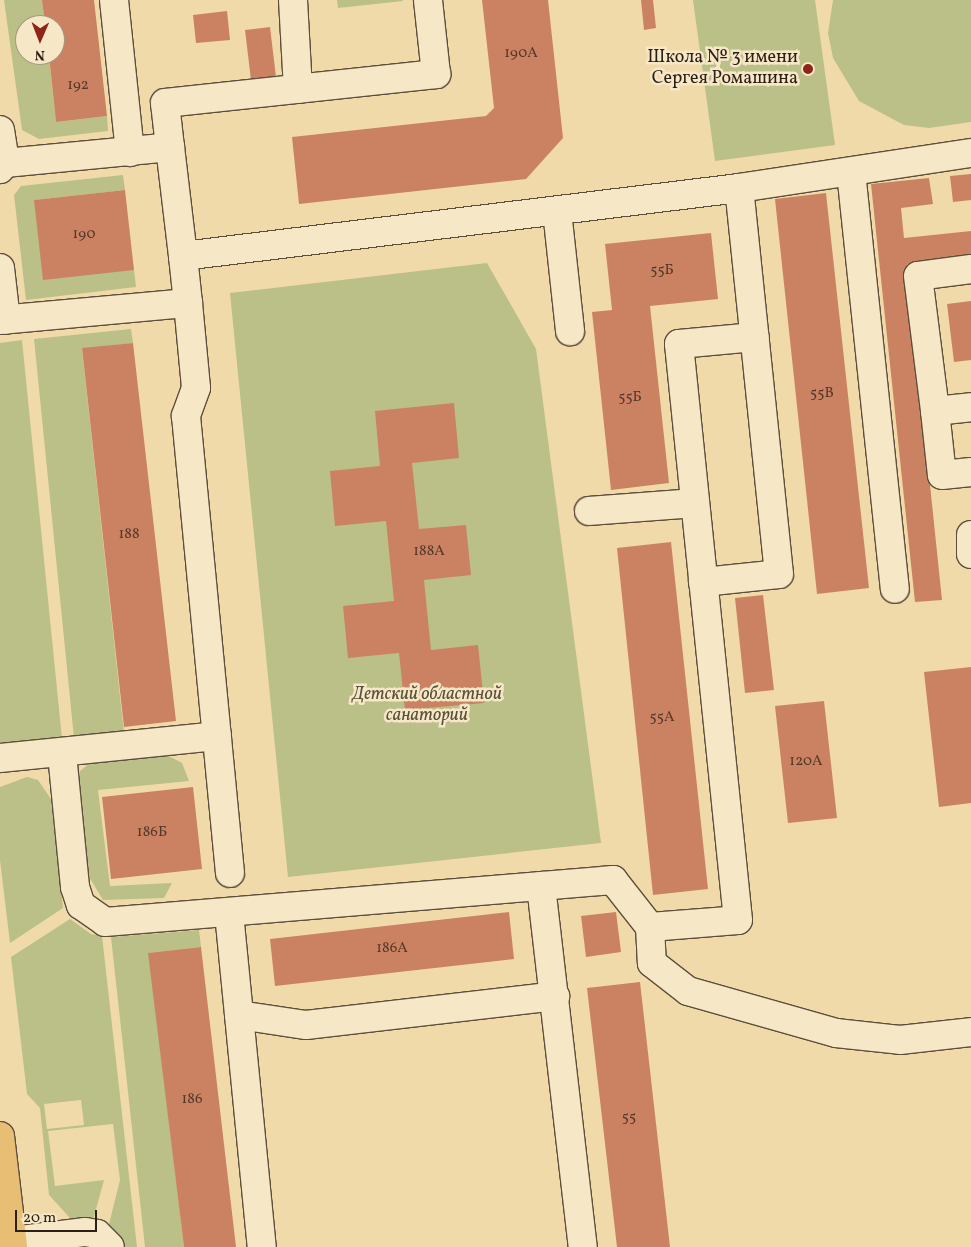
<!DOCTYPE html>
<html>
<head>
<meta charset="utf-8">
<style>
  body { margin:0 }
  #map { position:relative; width:971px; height:1247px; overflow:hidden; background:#f1daa9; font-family:Vollkorn,serif }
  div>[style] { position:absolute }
  .green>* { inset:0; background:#bac088 }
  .building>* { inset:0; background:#cb8263 }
  .roads { filter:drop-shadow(1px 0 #5d4e3b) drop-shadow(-1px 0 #5d4e3b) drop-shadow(0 1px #5d4e3b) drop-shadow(0 -1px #5d4e3b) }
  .minor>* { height:28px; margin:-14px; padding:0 14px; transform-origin:14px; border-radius:14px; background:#f6e7c7 }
  .major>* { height:28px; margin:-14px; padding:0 14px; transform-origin:14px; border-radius:14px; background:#e8bd74 }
  .dots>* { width:14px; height:14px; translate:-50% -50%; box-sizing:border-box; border:2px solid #f6e7c7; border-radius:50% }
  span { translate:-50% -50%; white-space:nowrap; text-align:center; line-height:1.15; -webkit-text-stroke:5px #f6e7c7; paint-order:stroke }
  .number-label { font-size:15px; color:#543829 }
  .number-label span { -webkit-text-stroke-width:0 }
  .poi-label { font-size:18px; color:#2c1f16 }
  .right { translate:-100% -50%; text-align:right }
  .park-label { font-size:18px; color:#574f38; font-style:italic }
  .north { position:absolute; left:15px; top:15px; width:50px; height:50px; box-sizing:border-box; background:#f6e7c7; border:1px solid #a59780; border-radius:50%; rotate:181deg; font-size:14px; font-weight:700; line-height:20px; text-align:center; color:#2c1f16 }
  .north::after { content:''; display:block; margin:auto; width:18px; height:22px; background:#8f2418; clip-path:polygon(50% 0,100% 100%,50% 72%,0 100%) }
  .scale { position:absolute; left:15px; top:1210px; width:82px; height:22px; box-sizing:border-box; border:2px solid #2c1f16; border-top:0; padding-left:6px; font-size:15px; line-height:18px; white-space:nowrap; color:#2c1f16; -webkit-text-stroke:4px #f6e7c7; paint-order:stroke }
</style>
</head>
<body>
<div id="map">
  <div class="green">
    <div style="clip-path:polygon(4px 0,42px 0,45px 25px,25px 25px,25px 55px,49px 55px,56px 122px,107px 116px,108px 131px,39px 139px,22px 130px)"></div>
    <div style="clip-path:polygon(337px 0,403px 0,403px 1px,338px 8px)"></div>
    <div style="clip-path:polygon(693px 0,815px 0,835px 145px,715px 161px)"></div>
    <div style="clip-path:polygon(833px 0,971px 0,971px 122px,929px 128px,904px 125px,859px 101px,833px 58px,828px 33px)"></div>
    <div style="clip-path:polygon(123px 175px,125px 190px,34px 200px,134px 270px,136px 287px,26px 300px,14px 195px,21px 186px)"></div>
    <div style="clip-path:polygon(487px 263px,536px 349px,601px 843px,288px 877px,230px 293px)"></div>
    <div style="clip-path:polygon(131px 329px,133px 343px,82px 349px,124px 733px,74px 738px,34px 339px)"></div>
    <div style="clip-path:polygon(22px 340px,62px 739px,11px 744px,0 742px,0 343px)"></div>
    <div style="clip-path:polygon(165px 754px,182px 763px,189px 781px,98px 790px,110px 886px,172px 883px,164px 898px,103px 900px,88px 875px,79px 772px,91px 762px)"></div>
    <div style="clip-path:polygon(27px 777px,38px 780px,51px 799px,63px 908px,10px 943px,0 860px,0 787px)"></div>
    <div style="clip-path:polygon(evenodd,70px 919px,91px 934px,102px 936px,137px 1247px,123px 1247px,108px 1228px,120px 1180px,113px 1124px,48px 1131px,55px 1186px,104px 1180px,92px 1224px,70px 1218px,49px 1195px,40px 1108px,27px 1094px,11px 957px,70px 919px,81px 1100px,84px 1125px,47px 1129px,44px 1104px,81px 1100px)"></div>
    <div style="clip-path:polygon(199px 930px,201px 947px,149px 953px,184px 1247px,145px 1247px,111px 937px)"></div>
  </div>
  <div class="building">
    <div style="clip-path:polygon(42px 0,94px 0,107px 116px,56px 122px,49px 55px,55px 55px,55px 25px,45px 25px)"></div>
    <div style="clip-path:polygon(482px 0,548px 0,563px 138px,526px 179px,299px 204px,292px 137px,486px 116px,494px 108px)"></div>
    <div style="clip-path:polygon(641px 0,653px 0,656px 28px,644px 30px)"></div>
    <div style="clip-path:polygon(227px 11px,230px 40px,196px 43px,193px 15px)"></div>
    <div style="clip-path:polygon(270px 27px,276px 77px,251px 80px,245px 30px)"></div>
    <div style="clip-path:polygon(971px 174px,971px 200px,953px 202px,950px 176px)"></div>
    <div style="clip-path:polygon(929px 178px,933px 204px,901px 208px,904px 238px,971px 231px,971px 257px,907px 264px,942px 600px,915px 602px,871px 184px)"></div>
    <div style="clip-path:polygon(125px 190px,134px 270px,43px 280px,34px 200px)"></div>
    <div style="clip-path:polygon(826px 193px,869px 588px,817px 594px,775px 199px)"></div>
    <div style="clip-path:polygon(711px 233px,718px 299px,650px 306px,669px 483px,611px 490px,592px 312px,612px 310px,605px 244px)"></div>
    <div style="clip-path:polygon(971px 301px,971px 360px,954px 362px,947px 304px)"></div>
    <div style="clip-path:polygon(133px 343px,176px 721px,124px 727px,82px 348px)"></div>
    <div style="clip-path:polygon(454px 403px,459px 458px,412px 463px,419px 529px,466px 525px,471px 575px,424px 580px,431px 650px,478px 645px,484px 703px,405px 710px,399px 653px,348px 658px,343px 606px,394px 601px,386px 521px,335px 526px,330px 471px,380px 466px,375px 411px)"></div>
    <div style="clip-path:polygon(671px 542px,708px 889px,653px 895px,617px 548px)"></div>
    <div style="clip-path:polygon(763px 595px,774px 690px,745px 693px,735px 598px)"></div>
    <div style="clip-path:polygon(971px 667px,971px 803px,939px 807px,924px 672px)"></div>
    <div style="clip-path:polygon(824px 701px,837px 818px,788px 823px,775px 706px)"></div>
    <div style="clip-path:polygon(193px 787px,202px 869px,111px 879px,102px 797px)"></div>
    <div style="clip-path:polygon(509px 912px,514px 959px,275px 986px,270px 939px)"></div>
    <div style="clip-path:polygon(616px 912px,621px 952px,586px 957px,581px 916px)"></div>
    <div style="clip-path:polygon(201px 947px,236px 1247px,184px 1247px,148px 953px)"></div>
    <div style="clip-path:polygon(640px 982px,670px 1247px,617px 1247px,587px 988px)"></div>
  </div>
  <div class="roads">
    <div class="minor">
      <div style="left:114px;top:0;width:153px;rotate:84deg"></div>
      <div style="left:293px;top:0;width:89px;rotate:86.8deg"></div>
      <div style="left:0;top:130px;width:33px;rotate:81deg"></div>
      <div style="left:5px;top:163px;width:8px;rotate:130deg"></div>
      <div style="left:170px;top:147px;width:44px;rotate:-96.5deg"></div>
      <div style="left:165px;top:103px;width:273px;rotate:-6.1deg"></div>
      <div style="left:436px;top:74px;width:74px;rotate:-96.2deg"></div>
      <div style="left:5px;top:163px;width:166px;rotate:-5.5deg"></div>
      <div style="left:170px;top:147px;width:110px;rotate:83.2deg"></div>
      <div style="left:851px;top:172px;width:419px;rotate:84deg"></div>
      <div style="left:557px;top:211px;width:121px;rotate:83.8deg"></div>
      <div style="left:0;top:268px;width:52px;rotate:83.4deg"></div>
      <div style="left:971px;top:269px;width:53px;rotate:172.5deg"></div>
      <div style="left:918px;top:276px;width:136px;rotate:82.8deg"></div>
      <div style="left:935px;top:411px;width:36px;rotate:-6deg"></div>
      <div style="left:188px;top:303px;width:85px;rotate:84.6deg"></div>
      <div style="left:196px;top:388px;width:30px;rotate:110deg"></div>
      <div style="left:186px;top:416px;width:459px;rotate:84.5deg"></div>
      <div style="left:0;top:320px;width:189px;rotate:-5.2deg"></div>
      <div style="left:188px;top:303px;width:47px;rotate:-96.1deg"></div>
      <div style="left:183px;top:256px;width:560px;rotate:-6.97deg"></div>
      <div style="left:739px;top:188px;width:235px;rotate:-8.6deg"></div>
      <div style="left:935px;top:411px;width:64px;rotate:83.8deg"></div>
      <div style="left:942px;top:475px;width:29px;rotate:-6deg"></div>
      <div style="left:589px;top:511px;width:106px;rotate:-4.3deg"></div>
      <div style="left:971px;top:535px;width:19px;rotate:90deg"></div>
      <div style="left:703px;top:582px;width:76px;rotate:-6deg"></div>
      <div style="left:779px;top:574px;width:388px;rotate:-95.9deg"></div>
      <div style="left:62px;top:754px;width:134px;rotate:84.4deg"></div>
      <div style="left:75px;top:887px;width:19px;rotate:72deg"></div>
      <div style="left:81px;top:905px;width:29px;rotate:35deg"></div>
      <div style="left:105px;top:922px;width:510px;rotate:-4.73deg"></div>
      <div style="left:613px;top:880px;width:60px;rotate:51.8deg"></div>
      <div style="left:650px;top:927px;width:88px;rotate:-4.5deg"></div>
      <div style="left:738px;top:920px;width:579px;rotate:-95.85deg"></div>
      <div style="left:679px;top:344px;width:76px;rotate:-5.3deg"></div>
      <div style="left:0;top:758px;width:218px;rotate:-5.8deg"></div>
      <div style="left:541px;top:886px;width:363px;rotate:83.4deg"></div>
      <div style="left:229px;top:913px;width:336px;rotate:84.4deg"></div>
      <div style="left:650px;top:927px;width:36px;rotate:87deg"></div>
      <div style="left:652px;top:963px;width:46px;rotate:37.9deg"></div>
      <div style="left:688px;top:991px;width:154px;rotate:15.8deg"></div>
      <div style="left:836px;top:1033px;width:64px;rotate:6.2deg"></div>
      <div style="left:900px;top:1040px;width:71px;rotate:-6.4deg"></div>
      <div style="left:239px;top:1015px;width:68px;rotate:8.5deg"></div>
      <div style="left:306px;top:1025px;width:251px;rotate:-6.6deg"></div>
      <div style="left:13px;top:1241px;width:73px;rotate:-7.1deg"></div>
      <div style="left:85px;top:1232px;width:12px;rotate:9deg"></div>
      <div style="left:97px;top:1234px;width:18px;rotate:45deg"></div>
    </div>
    <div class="major">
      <div style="left:0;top:1136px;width:112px;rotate:83.3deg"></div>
    </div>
  </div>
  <div class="dots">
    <div style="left:808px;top:69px;background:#8f2418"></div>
  </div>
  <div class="number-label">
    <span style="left:521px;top:54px">190А</span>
    <span style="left:78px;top:86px">192</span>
    <span style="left:84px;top:235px">190</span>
    <span style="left:662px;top:271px">55Б</span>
    <span style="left:822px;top:394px">55В</span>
    <span style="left:630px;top:398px">55Б</span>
    <span style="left:129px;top:535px">188</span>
    <span style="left:429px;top:552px">188А</span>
    <span style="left:662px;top:718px">55А</span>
    <span style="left:806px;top:762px">120А</span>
    <span style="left:152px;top:833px">186Б</span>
    <span style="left:392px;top:949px">186А</span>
    <span style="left:192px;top:1100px">186</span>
    <span style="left:629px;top:1118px">55</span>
  </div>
  <div class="poi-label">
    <span class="right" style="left:798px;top:69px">Школа № 3 имени<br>Сергея Ромашина</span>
  </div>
  <div class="park-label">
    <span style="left:427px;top:706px">Детский областной<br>санаторий</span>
  </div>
  <div class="north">N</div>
  <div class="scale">20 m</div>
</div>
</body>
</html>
